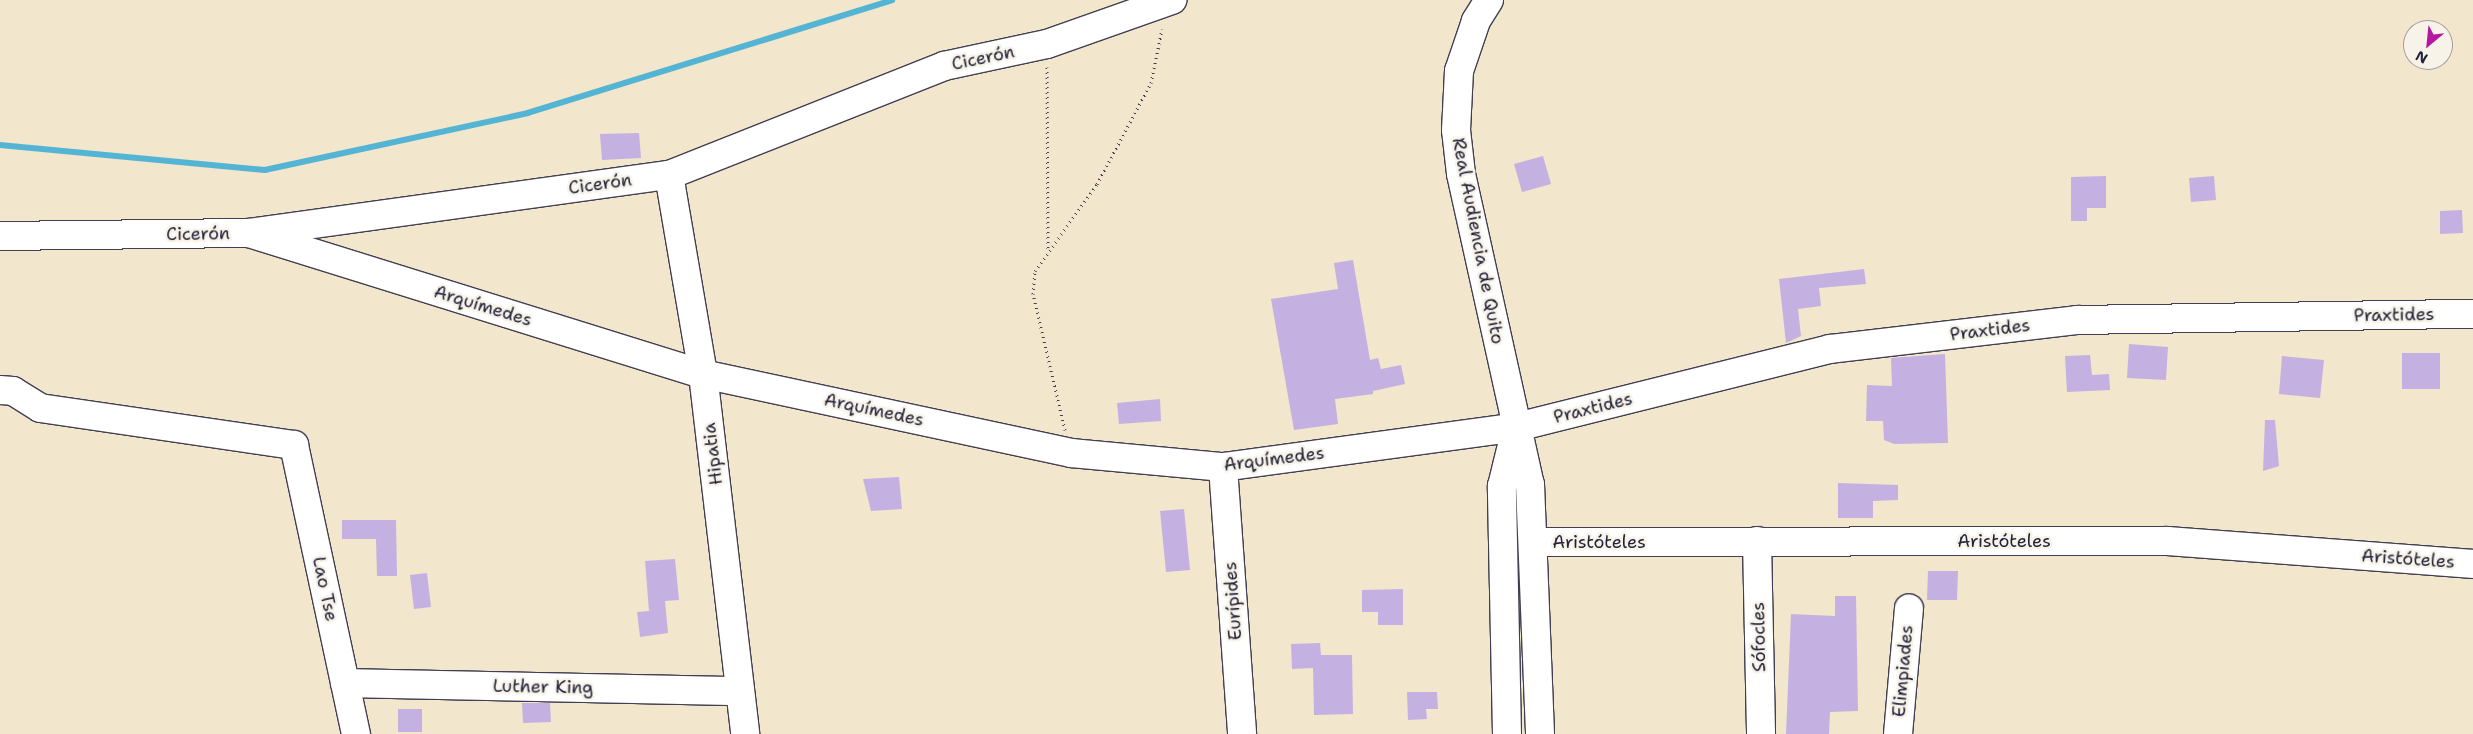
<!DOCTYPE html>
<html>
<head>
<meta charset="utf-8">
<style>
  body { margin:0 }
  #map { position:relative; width:2473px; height:734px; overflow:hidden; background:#f2e6cd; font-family:"Shantell Sans",sans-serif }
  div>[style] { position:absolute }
  .stream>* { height:5.5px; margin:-2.75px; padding:0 2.75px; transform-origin:2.75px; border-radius:2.75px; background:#54b4d3 }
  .building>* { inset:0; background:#c4b1e1 }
  .path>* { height:3px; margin-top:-1.5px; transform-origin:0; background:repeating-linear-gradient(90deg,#413f51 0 1px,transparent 0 5px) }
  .roads { filter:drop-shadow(1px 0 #413f51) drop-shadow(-1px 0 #413f51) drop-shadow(0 1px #413f51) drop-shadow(0 -1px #413f51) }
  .minor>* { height:28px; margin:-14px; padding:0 14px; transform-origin:14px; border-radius:14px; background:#fff }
  .major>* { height:28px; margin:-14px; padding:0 14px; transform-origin:14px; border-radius:14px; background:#fff }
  span { translate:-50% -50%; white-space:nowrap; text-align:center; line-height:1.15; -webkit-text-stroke:5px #f7f3e8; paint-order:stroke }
  .street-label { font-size:18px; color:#22223b }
  .north { position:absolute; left:2403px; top:20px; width:50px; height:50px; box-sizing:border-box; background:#f7f3e8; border:1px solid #a29fa3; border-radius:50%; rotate:208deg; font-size:14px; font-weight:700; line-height:20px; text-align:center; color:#22223b }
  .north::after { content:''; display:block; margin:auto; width:18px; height:22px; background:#b5179e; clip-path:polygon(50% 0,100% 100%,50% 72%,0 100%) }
</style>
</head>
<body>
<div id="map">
  <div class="stream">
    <div style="left:0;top:145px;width:266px;rotate:5.4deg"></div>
    <div style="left:265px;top:170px;width:269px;rotate:-12.2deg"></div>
    <div style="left:528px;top:113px;width:381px;rotate:-17.2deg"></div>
  </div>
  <div class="building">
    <div style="clip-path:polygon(639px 133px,641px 158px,602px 160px,600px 134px)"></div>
    <div style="clip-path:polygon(1543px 156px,1551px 184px,1522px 192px,1514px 164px)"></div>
    <div style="clip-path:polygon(2106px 176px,2106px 208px,2087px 208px,2087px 221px,2071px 221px,2071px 177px)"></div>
    <div style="clip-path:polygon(2214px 176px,2216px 200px,2191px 202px,2189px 178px)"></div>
    <div style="clip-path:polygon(2462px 210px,2463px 233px,2440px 234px,2440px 211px)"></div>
    <div style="clip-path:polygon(1353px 260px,1370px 360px,1378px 358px,1381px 369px,1401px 365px,1405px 384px,1373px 391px,1373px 394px,1335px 399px,1338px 424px,1294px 430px,1271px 299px,1338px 289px,1334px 263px)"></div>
    <div style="clip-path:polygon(1864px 269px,1866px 284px,1819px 288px,1821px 306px,1798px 309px,1801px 336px,1786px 343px,1779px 279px)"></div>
    <div style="clip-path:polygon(2129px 344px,2168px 347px,2166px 380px,2127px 378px)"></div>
    <div style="clip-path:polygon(2402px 353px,2440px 353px,2440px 389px,2402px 389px)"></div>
    <div style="clip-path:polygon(1945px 354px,1948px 443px,1894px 444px,1884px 440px,1883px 421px,1866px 421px,1867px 385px,1892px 386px,1891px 358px)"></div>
    <div style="clip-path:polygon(2090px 355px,2092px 375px,2109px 374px,2110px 390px,2067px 392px,2065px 356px)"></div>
    <div style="clip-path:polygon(2282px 356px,2324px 360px,2320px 398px,2279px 394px)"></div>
    <div style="clip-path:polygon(1160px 399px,1161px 421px,1119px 424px,1117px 403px)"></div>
    <div style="clip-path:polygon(2265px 420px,2275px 420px,2279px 466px,2263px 471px)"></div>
    <div style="clip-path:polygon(899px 477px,902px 509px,871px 511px,863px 479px)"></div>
    <div style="clip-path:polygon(1838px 483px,1898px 485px,1898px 500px,1873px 501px,1873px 518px,1838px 518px)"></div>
    <div style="clip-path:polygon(1184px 509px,1190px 570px,1166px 572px,1160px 511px)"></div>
    <div style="clip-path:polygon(342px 520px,396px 520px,397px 576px,377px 576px,376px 539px,342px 539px)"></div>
    <div style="clip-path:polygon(675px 559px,679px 600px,665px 601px,668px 633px,640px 637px,637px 612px,649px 611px,645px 561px)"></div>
    <div style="clip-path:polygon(1928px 571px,1958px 571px,1957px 600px,1927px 600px)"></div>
    <div style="clip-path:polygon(427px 573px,431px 607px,414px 609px,410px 575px)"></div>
    <div style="clip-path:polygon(1403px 589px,1403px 625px,1378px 625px,1378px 612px,1362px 612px,1362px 590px)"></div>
    <div style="clip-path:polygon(1835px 596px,1856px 596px,1858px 711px,1830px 712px,1829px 734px,1786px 734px,1791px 614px,1835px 616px)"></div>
    <div style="clip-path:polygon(1320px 643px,1321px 655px,1352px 655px,1353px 714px,1314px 715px,1313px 668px,1292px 669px,1291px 644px)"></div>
    <div style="clip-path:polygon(1407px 692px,1437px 692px,1438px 709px,1426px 709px,1427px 719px,1408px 720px)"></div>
    <div style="clip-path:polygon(522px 703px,550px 703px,551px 722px,523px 723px)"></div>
    <div style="clip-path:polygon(398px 709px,422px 709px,422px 732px,398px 732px)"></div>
  </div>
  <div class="path">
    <div style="left:1047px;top:67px;width:183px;rotate:89.7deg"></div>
    <div style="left:1065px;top:430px;width:140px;rotate:-103.2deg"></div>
    <div style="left:1033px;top:294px;width:23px;rotate:-85deg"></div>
    <div style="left:1035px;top:271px;width:107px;rotate:-54.5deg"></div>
    <div style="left:1097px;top:184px;width:115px;rotate:-61.9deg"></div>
    <div style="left:1151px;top:83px;width:55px;rotate:-78.5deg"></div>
  </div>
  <div class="roads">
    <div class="minor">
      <div style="left:669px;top:175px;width:202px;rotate:80.3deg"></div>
      <div style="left:703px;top:374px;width:362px;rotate:83.3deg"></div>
      <div style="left:249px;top:233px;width:475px;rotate:17.3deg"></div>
      <div style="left:703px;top:374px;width:376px;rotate:12.1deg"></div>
      <div style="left:1071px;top:453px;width:153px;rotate:5.3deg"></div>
      <div style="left:1223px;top:467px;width:297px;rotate:-7.7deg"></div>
      <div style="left:1517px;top:427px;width:323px;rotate:-14deg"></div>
      <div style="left:1830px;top:349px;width:249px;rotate:-6.7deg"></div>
      <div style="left:2077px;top:320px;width:396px;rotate:-0.9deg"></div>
      <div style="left:0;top:236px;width:249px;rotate:-0.7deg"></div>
      <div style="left:249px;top:233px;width:424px;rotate:-7.9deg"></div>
      <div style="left:669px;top:175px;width:296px;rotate:-21.6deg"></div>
      <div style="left:944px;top:66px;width:105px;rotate:-12.1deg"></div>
      <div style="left:1047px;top:44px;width:133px;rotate:-19.4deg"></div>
      <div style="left:0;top:390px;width:13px;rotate:4deg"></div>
      <div style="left:13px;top:391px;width:32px;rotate:32deg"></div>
      <div style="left:40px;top:408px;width:257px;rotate:8.3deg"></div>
      <div style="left:294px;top:445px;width:296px;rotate:77.9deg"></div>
      <div style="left:1223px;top:467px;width:268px;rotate:85.9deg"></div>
      <div style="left:1757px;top:541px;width:193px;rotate:88.8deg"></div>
      <div style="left:1533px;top:542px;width:635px;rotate:-0.09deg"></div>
      <div style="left:2168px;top:541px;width:306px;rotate:4.3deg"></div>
      <div style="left:345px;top:683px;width:395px;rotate:1.2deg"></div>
      <div style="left:1898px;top:734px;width:126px;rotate:-85deg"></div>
    </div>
    <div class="major">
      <div style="left:1489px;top:0;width:25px;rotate:122deg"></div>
      <div style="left:1476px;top:21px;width:53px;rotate:108.8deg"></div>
      <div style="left:1459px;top:71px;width:59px;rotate:92.9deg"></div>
      <div style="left:1456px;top:130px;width:44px;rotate:83.5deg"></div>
      <div style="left:1461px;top:174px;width:318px;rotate:77.5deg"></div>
      <div style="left:1530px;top:484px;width:250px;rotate:87.7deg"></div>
      <div style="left:1507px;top:734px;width:248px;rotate:-91.2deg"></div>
      <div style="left:1502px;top:486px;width:55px;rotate:-76.2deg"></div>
    </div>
  </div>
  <div class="street-label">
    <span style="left:983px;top:58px;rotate:-12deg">Cicerón</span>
    <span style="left:600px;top:184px;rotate:-8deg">Cicerón</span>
    <span style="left:198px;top:234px;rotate:-1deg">Cicerón</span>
    <span style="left:1478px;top:241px;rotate:79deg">Real Audiencia de Quito</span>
    <span style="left:483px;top:306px;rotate:17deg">Arquímedes</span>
    <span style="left:2394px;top:315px;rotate:-1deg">Praxtides</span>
    <span style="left:1990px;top:330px;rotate:-7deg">Praxtides</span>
    <span style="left:1593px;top:408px;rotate:-14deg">Praxtides</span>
    <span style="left:874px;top:410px;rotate:12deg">Arquímedes</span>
    <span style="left:713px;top:454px;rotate:-97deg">Hipatia</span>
    <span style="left:1274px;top:459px;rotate:-7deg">Arquímedes</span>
    <span style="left:2004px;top:541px">Aristóteles</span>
    <span style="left:1599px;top:542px">Aristóteles</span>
    <span style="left:2408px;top:559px;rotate:4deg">Aristóteles</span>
    <span style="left:325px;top:589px;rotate:78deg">Lao Tse</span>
    <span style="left:1233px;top:601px;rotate:-94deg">Eurípides</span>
    <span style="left:1759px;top:637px;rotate:-91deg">Sófocles</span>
    <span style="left:1903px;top:671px;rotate:-85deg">Elimpiades</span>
    <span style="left:543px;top:687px;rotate:1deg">Luther King</span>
  </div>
  <div class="north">N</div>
</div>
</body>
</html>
